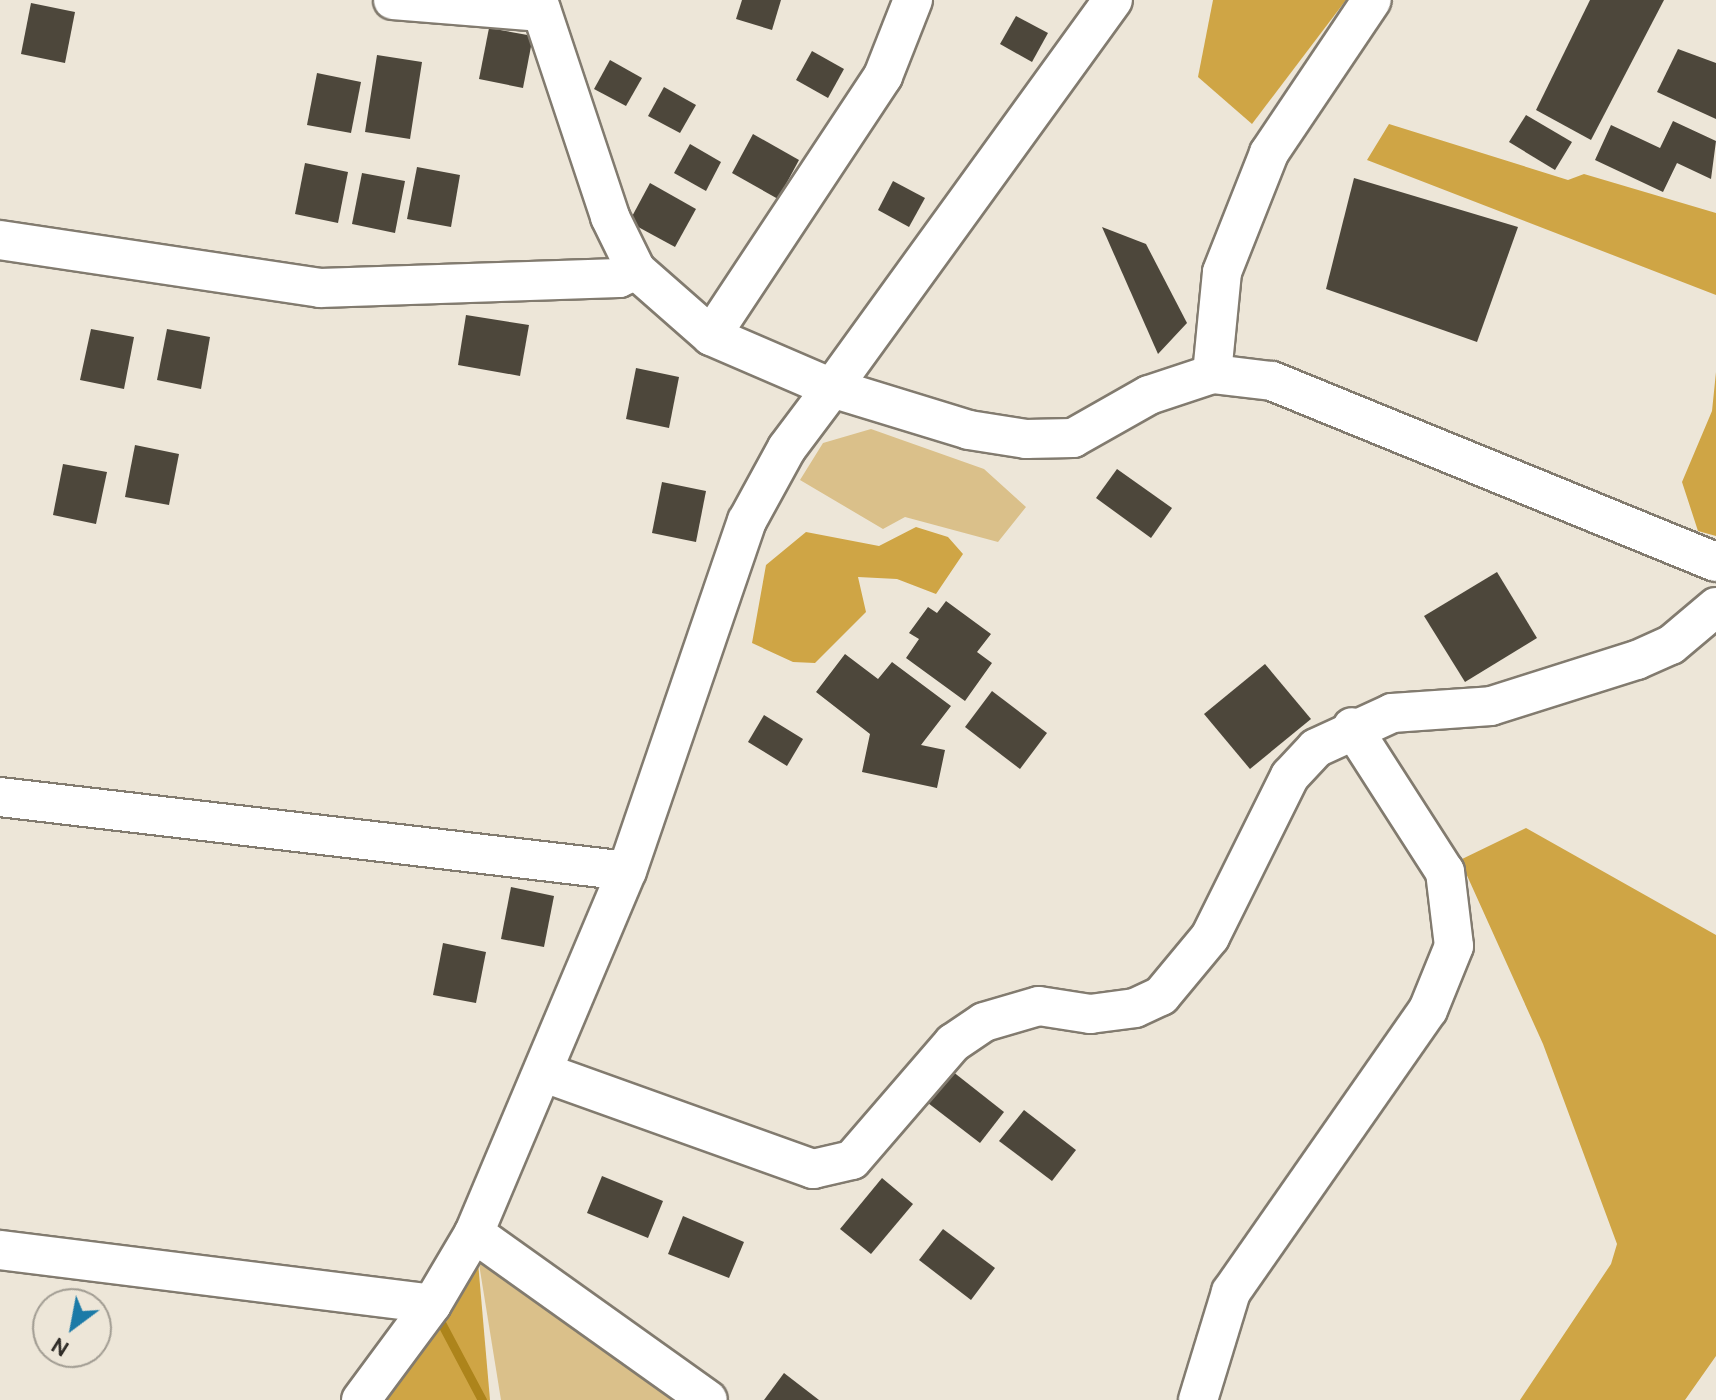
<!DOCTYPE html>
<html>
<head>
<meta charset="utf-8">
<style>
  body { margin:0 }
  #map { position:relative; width:1716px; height:1400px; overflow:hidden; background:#ede6d8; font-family:Cabin,sans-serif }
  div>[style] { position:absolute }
  .green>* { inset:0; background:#dac08a }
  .forest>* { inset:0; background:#cfa545 }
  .stream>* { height:9px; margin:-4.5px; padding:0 4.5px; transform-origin:4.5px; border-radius:4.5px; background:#ad841b }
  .building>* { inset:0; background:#4d473b }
  .roads { filter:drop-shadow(2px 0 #827b6f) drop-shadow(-2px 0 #827b6f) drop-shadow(0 2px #827b6f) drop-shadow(0 -2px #827b6f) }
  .minor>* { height:38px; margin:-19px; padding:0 19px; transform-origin:19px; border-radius:19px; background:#fff }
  span { translate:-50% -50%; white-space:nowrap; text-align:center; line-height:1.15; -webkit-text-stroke:8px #ede6d8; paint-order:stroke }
  .north { position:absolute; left:32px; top:1288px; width:80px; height:80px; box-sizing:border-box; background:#ede6d8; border:2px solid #a19c92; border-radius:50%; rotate:212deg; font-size:22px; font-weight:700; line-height:32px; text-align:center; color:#302d28 }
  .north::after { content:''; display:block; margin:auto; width:28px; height:36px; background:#1b7aa7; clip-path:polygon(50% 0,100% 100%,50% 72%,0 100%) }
</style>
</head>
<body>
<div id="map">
  <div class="green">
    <div style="clip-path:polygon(871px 429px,984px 469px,1026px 507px,998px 542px,905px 517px,883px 529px,800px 480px,823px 443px)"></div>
    <div style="clip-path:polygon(474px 1233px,683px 1400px,501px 1400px)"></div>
  </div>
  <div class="forest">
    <div style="clip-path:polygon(1213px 0,1346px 0,1252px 124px,1198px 77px)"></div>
    <div style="clip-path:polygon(1389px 124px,1568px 180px,1584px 174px,1716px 213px,1716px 295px,1367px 160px)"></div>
    <div style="clip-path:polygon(1716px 372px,1716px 536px,1698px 531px,1682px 482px,1712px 411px)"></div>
    <div style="clip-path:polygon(916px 527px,948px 537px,963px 554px,936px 594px,897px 579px,858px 577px,866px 612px,815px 663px,793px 662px,752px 643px,766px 565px,806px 532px,879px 546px)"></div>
    <div style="clip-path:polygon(1526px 828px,1716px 935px,1716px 1356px,1685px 1400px,1520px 1400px,1611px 1264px,1617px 1244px,1543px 1044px,1460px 860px)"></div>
    <div style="clip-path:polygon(478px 1262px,490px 1400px,386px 1400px,383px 1394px)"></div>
  </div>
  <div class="stream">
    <div style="left:437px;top:1315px;width:96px;rotate:62.1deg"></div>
  </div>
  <div class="building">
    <div style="clip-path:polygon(742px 0,781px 0,772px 30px,736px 19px)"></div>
    <div style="clip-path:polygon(1590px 0,1664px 0,1591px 140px,1536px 110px)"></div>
    <div style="clip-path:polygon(31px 3px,75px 12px,65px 63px,21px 54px)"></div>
    <div style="clip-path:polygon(1016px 16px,1048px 33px,1032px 62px,1000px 44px)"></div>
    <div style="clip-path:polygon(489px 28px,533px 36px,523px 88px,479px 79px)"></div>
    <div style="clip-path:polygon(1678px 49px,1716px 63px,1716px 119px,1657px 92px)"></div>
    <div style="clip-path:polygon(812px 51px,844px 69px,828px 98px,796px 80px)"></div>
    <div style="clip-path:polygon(377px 55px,422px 62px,410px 139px,365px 132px)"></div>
    <div style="clip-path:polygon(610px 60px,642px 78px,626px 106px,594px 89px)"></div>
    <div style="clip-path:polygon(317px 73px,361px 82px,351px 133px,307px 125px)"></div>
    <div style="clip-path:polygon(664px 87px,696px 105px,680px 133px,648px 116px)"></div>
    <div style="clip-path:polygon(1526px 115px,1572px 142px,1555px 170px,1509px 142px)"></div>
    <div style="clip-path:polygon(1673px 121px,1716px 141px,1711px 179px,1677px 163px,1663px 192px,1595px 160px,1611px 125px,1660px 148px)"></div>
    <div style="clip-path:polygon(753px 134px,799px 160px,778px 199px,732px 173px)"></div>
    <div style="clip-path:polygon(690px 144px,721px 162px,706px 191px,674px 173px)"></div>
    <div style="clip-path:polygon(305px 163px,348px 172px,338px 223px,295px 214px)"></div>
    <div style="clip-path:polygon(417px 167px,460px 175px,451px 227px,407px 219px)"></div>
    <div style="clip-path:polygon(362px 173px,405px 181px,395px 233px,352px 224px)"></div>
    <div style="clip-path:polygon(1354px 178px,1518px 227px,1477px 342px,1326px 289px)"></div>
    <div style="clip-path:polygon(893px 181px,925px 198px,909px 227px,878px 210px)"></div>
    <div style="clip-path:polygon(650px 183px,696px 209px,675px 247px,629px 222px)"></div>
    <div style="clip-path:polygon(1102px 227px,1146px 244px,1187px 323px,1158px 354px)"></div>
    <div style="clip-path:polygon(466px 315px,529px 325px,520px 376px,458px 365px)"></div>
    <div style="clip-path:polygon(91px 329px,134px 337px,124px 389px,80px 380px)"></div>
    <div style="clip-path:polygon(167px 329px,210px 337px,201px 389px,157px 380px)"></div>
    <div style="clip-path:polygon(636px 368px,679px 377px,669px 428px,626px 419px)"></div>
    <div style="clip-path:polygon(135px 445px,179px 454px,169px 505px,125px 497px)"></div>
    <div style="clip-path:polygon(63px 464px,107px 472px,96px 524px,53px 515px)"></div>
    <div style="clip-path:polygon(1117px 469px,1172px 508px,1151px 538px,1096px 498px)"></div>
    <div style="clip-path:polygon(662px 482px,706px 491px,696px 542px,652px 533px)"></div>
    <div style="clip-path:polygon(1497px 572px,1537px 638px,1465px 682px,1424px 616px)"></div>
    <div style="clip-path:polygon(946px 601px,991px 634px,977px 652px,992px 663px,965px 701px,906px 658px,919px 639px,909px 633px,928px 607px,937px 613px)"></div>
    <div style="clip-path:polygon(845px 654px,878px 679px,892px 662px,951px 706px,921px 745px,945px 750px,937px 788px,862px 772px,870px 734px,816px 692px)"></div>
    <div style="clip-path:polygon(1265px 664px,1311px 719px,1250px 769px,1204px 714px)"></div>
    <div style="clip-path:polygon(992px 691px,1047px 733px,1020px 769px,965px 727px)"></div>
    <div style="clip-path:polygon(764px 715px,803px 739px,787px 766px,748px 742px)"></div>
    <div style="clip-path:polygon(511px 887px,554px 896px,544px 947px,501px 939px)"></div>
    <div style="clip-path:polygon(443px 943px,486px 952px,476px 1003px,433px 995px)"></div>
    <div style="clip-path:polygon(952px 1071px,1004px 1112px,980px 1143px,928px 1103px)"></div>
    <div style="clip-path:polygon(1024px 1110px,1076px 1150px,1052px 1181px,999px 1141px)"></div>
    <div style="clip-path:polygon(602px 1176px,663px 1201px,648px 1238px,587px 1213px)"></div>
    <div style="clip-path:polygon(882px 1178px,913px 1204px,871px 1254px,840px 1229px)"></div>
    <div style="clip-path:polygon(683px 1216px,744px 1242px,729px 1278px,668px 1254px)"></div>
    <div style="clip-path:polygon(943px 1229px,995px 1268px,971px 1300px,919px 1260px)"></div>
    <div style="clip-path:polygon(784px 1373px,819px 1400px,764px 1400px)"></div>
  </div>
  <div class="roads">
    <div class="minor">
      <div style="left:393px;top:0;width:149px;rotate:4.6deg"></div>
      <div style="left:538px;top:0;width:229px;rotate:71.6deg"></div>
      <div style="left:610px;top:217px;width:59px;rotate:63.9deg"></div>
      <div style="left:636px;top:270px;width:100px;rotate:41.3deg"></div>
      <div style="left:711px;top:336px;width:132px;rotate:23.3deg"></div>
      <div style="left:832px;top:388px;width:479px;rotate:-54.1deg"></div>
      <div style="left:0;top:240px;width:324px;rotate:8.5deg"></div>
      <div style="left:320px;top:288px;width:299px;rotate:-1.9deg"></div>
      <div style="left:619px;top:278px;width:19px;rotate:-25deg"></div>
      <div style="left:711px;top:336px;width:312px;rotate:-56.5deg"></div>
      <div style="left:883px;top:76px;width:82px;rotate:-68.5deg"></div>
      <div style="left:1212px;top:374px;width:102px;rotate:-84.4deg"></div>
      <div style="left:1222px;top:272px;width:128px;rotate:-68.4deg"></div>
      <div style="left:1269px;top:153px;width:184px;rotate:-56.1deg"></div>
      <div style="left:0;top:797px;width:631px;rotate:6.73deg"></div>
      <div style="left:545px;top:1073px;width:285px;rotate:19.7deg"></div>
      <div style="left:813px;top:1169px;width:40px;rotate:-13deg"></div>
      <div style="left:852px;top:1160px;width:155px;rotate:-49.2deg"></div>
      <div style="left:953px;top:1043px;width:37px;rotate:-34deg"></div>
      <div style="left:984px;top:1022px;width:57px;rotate:-16.2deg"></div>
      <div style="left:1039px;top:1006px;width:52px;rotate:8.9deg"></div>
      <div style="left:1090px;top:1014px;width:45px;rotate:-7.6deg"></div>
      <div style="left:1135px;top:1008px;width:29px;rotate:-25deg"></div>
      <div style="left:1161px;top:996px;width:77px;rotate:-50.3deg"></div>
      <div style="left:1210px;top:937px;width:180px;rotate:-63.6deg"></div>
      <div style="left:1290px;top:776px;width:38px;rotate:-47deg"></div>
      <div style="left:1316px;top:748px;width:84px;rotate:-24.7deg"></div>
      <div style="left:1392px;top:713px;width:99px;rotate:-4deg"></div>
      <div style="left:1491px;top:706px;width:153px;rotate:-17.5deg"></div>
      <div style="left:1637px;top:660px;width:37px;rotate:-24deg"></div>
      <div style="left:1671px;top:645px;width:59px;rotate:-40.2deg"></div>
      <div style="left:474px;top:1233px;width:287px;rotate:35.5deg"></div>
      <div style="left:0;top:1250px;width:435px;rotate:7.1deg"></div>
      <div style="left:361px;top:1400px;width:119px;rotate:-53.5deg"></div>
      <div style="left:432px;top:1304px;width:82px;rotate:-59.4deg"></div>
      <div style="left:474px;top:1233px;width:393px;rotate:-67.1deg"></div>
      <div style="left:627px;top:871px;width:370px;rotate:-71.1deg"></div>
      <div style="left:747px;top:521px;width:83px;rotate:-61.3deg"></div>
      <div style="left:787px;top:448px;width:75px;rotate:-53.1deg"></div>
      <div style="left:832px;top:388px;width:143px;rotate:17deg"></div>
      <div style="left:969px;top:430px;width:58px;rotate:9deg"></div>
      <div style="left:1026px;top:439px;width:47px;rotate:-1.2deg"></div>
      <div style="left:1073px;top:438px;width:87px;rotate:-29.5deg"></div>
      <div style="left:1149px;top:395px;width:66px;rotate:-18.4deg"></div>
      <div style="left:1212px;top:374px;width:60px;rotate:6.7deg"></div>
      <div style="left:1272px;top:381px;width:479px;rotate:22.2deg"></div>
      <div style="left:1198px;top:1400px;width:113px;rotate:-73deg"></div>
      <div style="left:1231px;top:1292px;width:344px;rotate:-55.1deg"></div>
      <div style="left:1428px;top:1010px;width:69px;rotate:-67.9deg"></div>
      <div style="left:1454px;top:946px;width:75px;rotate:-96.9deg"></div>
      <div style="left:1445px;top:872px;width:172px;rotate:-122.7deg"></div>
    </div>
  </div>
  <div class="north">N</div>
</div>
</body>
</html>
